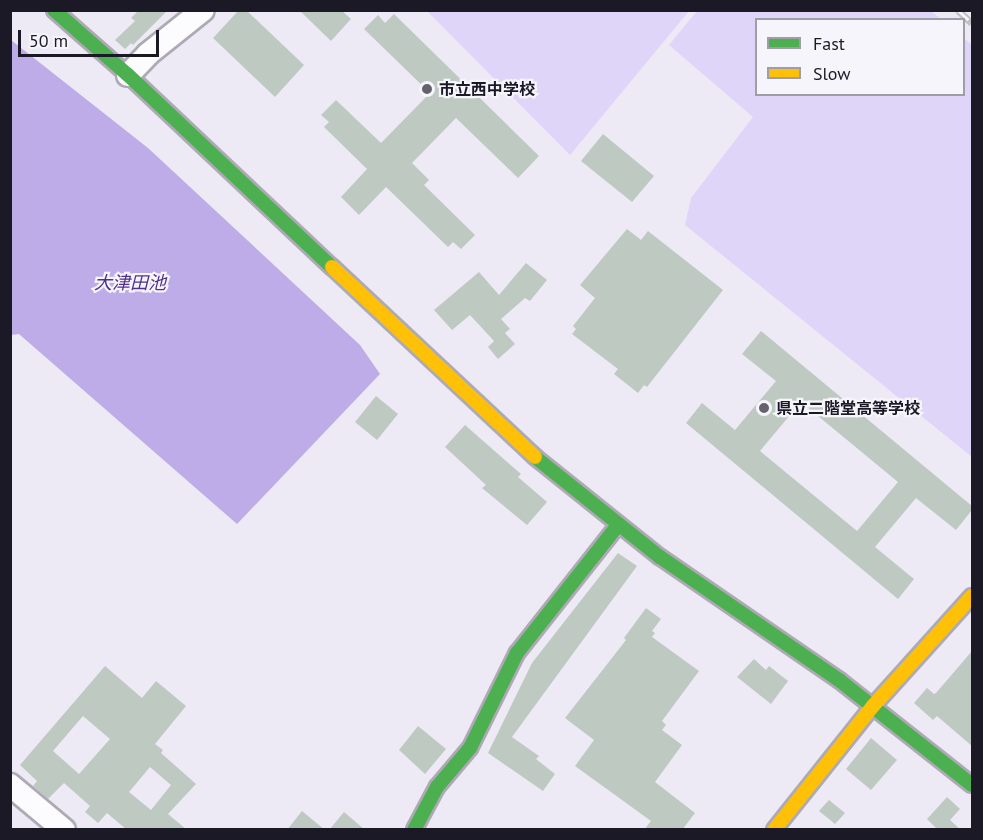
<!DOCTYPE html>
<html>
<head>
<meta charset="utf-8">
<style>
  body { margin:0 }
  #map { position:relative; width:983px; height:840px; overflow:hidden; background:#edeaf5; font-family:"PT Sans","Noto Sans JP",sans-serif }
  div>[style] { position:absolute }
  .green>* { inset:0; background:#ded5f9 }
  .water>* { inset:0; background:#bdace8 }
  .building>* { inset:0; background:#bec9c1 }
  .roads { filter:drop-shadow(2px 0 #adaab5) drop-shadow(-2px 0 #adaab5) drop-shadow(0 2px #adaab5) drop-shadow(0 -2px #adaab5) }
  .street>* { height:22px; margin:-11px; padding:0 11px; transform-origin:11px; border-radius:11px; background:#fcfcfe }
  .fast>* { height:14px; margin:-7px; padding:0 7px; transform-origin:7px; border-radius:7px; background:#4caf50 }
  .slow>* { height:14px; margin:-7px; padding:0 7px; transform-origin:7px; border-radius:7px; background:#ffc107 }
  .rail>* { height:7px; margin-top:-3.5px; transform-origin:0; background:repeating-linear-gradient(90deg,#f6f5fc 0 14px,#bfbec1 0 28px); box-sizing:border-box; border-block:2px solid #bfbec1 }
  .dots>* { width:16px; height:16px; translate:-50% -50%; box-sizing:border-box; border:3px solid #f6f5fc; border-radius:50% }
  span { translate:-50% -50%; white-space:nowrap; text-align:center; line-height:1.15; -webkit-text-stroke:4.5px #f6f5fc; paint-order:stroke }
  .poi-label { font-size:16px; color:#1c1926; font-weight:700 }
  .left { translate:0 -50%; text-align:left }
  .water-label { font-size:18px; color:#52308d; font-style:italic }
  .frame { position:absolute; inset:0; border:12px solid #1c1926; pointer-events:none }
  .legend { position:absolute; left:755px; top:18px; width:210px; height:78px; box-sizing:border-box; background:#f6f5fc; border:2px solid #9f9da6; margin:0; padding:8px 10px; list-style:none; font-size:18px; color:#1c1926 }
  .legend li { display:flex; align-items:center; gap:12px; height:30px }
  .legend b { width:30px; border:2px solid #9f9da6 }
  .scale { position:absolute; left:18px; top:30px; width:141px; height:27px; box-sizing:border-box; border:3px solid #1c1926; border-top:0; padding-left:8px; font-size:18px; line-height:21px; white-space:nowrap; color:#1c1926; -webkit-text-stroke:4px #f6f5fc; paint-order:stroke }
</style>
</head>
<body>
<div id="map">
  <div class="green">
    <div style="clip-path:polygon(427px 11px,689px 11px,570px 155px)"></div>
    <div style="clip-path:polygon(931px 11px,941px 19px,756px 20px,756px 94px,964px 94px,964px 38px,972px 45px,972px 457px,685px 225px,691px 198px,753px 117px,669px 45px,697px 11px)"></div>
  </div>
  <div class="water">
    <div style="clip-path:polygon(11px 40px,148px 148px,360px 345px,380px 374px,237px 524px,19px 334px,11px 335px)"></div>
  </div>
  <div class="building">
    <div style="clip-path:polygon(139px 10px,168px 10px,133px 45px,131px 43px,125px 49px,115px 40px,135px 21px,131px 18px)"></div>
    <div style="clip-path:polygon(239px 10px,246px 10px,304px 65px,275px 97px,213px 38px)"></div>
    <div style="clip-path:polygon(299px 10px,341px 10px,351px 19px,331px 41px)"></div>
    <div style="clip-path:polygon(394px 14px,539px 156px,518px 178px,456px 118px,412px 163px,429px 180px,424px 185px,475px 235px,461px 249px,453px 242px,448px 247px,386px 187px,359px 215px,341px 197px,367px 169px,324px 127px,329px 122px,321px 115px,336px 100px,381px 143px,430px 93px,364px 29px,378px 15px,385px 23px)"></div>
    <div style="clip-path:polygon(603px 134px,654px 176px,632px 202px,581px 161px)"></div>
    <div style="clip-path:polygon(627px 229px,641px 240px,648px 231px,723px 290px,647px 387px,644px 385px,638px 393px,614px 374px,618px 369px,572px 334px,576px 329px,573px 326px,595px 298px,580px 285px)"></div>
    <div style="clip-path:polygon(526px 263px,547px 280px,530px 301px,525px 298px,501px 319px,510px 329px,505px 333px,515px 344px,498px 359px,488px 347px,494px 341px,470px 315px,452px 330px,434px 310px,479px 272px,499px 295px)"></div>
    <div style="clip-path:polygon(evenodd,761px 331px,972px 506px,972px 510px,956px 530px,916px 498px,875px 547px,914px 579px,898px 599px,686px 423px,702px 403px,735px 430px,776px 381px,742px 354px,761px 331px,801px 402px,898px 482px,857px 531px,760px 451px,801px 402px)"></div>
    <div style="clip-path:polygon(376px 396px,398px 414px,377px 440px,355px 422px)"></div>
    <div style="clip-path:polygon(465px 425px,521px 474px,518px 477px,547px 502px,527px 525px,482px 488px,486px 485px,445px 447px)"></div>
    <div style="clip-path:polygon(618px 553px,637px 566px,512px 737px,539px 756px,536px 759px,555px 774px,543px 791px,488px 753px,532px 663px)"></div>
    <div style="clip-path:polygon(646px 608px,661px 619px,652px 631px,655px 633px,652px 637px,699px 671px,662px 721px,666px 725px,662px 730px,682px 745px,655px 782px,695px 813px,682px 830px,644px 830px,651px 821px,575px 766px,594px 740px,565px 718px,626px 640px,624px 638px)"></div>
    <div style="clip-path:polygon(972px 651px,972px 746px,937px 716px,933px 720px,914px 703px,927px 688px,934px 694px,936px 693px)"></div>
    <div style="clip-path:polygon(754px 659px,766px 670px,769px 666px,788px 681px,771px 704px,737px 677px)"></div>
    <div style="clip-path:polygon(evenodd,105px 666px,142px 698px,156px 681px,186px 706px,155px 744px,163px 750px,161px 753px,196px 784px,168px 814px,187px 830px,127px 830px,107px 813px,98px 823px,85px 812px,90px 806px,64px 783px,48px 799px,33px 786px,37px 781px,20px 765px,105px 666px,83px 716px,110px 739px,79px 774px,53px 751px,83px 716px,105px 666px,150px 767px,171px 785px,151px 810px,129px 792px,150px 767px)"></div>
    <div style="clip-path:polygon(418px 726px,446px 749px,425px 774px,399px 750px)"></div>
    <div style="clip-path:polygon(871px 738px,897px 760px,871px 790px,846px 769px)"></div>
    <div style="clip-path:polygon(947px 797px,960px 809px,950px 820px,961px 830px,938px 830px,927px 819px)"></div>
    <div style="clip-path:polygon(829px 800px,845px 813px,835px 824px,819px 811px)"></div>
    <div style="clip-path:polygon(302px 811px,325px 830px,287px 830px)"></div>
    <div style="clip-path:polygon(344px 812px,365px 830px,329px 830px)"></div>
  </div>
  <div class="roads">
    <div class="street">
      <div style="left:128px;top:75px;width:29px;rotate:-46deg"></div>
      <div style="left:148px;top:54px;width:70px;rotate:-38.7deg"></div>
      <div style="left:10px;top:785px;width:70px;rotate:39.8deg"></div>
    </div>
    <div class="fast">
      <div style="left:54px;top:10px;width:98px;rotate:41.3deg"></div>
      <div style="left:128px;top:75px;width:280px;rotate:43.3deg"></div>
      <div style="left:535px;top:457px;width:160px;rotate:38.7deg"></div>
      <div style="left:660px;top:557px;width:217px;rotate:34.5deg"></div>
      <div style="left:839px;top:680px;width:169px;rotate:38.3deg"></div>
      <div style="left:414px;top:830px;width:49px;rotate:-61.9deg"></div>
      <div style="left:437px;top:787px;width:51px;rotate:-49.8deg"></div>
      <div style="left:470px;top:748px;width:106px;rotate:-63.7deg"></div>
      <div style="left:517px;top:653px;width:163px;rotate:-51.7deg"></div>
    </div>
    <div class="slow">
      <div style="left:332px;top:267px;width:278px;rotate:43.1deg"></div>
      <div style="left:774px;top:830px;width:159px;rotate:-51.4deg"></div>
      <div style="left:873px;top:706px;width:148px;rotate:-48deg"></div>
    </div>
  </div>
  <div class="rail">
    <div style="left:958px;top:10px;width:19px;rotate:43deg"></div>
    <div style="left:972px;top:10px;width:1px;rotate:90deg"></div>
  </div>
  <div class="dots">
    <div style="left:427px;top:89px;background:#65626e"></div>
    <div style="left:764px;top:408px;background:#65626e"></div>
  </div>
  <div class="poi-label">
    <span class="left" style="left:439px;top:89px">市立西中学校</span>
    <span class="left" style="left:776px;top:408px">県立二階堂高等学校</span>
  </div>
  <div class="water-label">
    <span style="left:130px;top:283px">大津田池</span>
  </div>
  <div class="frame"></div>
  <ul class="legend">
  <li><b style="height:8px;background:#4caf50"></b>Fast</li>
  <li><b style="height:8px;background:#ffc107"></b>Slow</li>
  </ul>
  <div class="scale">50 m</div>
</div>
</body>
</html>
